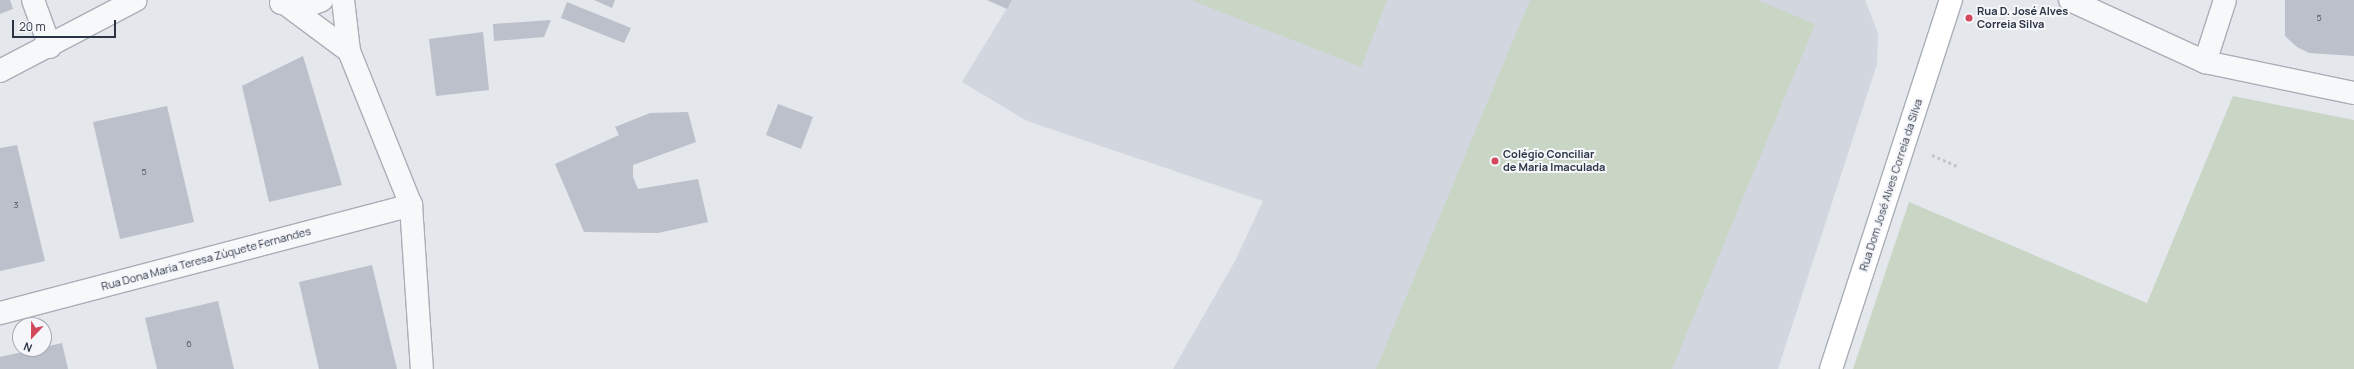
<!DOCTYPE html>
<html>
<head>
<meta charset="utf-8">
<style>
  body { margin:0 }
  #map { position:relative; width:2354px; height:369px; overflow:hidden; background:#e4e7ec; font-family:Manrope,sans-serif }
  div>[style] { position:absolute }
  .built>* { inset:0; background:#d2d6de }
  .green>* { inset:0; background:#c9d6c5 }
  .building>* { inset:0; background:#bbc0ca }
  .path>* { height:2.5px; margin-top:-1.25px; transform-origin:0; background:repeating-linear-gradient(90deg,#c2c5cb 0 3px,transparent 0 6px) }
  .roads { filter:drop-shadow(1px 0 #a9aeb7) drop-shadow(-1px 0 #a9aeb7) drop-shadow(0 1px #a9aeb7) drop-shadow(0 -1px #a9aeb7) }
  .minor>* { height:22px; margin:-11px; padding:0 11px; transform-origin:11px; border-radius:11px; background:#f7f8fa }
  .secondary>* { height:22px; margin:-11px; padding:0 11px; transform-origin:11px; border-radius:11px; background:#fff }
  .dots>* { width:11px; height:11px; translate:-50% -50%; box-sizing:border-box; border:2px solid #f4f6f9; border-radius:50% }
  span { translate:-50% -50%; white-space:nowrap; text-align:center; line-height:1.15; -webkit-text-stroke:4px #f4f6f9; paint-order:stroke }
  .number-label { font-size:9px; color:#4f5766 }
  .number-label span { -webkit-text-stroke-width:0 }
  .poi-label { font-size:11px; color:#2b3445; font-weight:700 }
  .left { translate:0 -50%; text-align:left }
  .street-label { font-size:11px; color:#2b3445 }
  .north { position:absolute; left:12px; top:317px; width:40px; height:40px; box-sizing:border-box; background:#f4f6f9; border:1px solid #a4a8b1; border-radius:50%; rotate:202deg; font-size:11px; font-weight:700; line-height:16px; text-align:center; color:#2b3445 }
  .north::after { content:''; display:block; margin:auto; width:14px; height:18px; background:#d1495b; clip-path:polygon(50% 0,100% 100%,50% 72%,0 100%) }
  .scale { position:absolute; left:12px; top:20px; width:104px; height:18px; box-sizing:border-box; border:2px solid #2b3445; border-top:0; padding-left:5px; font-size:12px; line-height:14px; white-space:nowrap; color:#2b3445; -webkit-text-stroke:3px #f4f6f9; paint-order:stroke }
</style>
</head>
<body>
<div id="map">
  <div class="built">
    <div style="clip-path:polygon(1012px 0,1865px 0,1878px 33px,1877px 64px,1778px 369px,1173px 369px,1235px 261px,1263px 201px,1027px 121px,962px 82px)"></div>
  </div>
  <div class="green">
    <div style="clip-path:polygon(1191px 0,1387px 0,1361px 67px)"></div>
    <div style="clip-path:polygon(1530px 0,1757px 0,1815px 24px,1672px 369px,1376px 369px)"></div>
    <div style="clip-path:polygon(2233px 96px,2354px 120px,2354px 369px,1853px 369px,1909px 202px,2147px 303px)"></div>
  </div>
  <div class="building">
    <div style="clip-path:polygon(0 0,10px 0,13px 9px,0 14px)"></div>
    <div style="clip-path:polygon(594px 0,615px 0,612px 8px)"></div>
    <div style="clip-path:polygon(987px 0,1012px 0,1007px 9px)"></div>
    <div style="clip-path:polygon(2285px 0,2354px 0,2354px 56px,2309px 53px,2297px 47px,2285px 36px)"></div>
    <div style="clip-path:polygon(567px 2px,631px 28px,624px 43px,561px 18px)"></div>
    <div style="clip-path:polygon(551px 20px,544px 37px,494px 41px,493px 24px)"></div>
    <div style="clip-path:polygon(483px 32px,489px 90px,436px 96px,429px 39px)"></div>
    <div style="clip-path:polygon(303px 56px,342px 185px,269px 202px,242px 86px)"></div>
    <div style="clip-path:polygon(778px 104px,813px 117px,801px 149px,766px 135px)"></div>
    <div style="clip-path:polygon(167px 106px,194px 222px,120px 239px,93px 122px)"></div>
    <div style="clip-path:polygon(688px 112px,696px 142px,633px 165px,633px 177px,638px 189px,698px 179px,708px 222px,658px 233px,584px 232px,555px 164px,619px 135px,615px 127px,650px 113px)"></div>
    <div style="clip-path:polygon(17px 145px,45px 261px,0 271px,0 148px)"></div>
    <div style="clip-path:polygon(372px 265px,397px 369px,319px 369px,299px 282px)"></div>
    <div style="clip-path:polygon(218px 301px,234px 369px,157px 369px,145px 318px)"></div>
    <div style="clip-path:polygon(62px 343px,68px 369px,0 369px,0 357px)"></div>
  </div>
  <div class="path">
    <div style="left:1932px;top:155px;width:27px;rotate:24deg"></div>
  </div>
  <div class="roads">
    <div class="minor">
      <div style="left:33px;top:0;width:50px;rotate:70.1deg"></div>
      <div style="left:343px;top:0;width:51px;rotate:83.3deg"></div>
      <div style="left:349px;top:51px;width:166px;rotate:68.1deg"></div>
      <div style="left:411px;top:205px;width:164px;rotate:86.2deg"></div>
      <div style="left:2070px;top:0;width:149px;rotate:24.7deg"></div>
      <div style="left:2205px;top:62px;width:152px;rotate:11.8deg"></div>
      <div style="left:281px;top:3px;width:23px;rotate:10deg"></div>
      <div style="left:304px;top:7px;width:19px;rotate:-21deg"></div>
      <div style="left:287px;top:5px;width:77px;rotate:36.6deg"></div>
      <div style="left:2205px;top:62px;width:65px;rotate:-72.1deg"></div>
      <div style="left:0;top:71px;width:153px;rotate:-27.6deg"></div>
      <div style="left:0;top:313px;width:425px;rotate:-14.7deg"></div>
    </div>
    <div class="secondary">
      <div style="left:1831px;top:369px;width:388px;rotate:-72deg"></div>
    </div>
  </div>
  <div class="dots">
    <div style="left:1969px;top:18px;background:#d1495b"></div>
    <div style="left:1495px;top:161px;background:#d1495b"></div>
  </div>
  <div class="number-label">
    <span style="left:2319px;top:18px">5</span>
    <span style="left:144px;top:172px">5</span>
    <span style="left:16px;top:205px">3</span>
    <span style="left:189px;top:344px">6</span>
  </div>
  <div class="poi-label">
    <span class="left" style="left:1977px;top:18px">Rua D. José Alves<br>Correia Silva</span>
    <span class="left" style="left:1503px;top:161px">Colégio Conciliar<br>de Maria Imaculada</span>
  </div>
  <div class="street-label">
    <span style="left:1891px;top:185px;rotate:-72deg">Rua Dom José Alves Correia da Silva</span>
    <span style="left:206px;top:259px;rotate:-15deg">Rua Dona Maria Teresa Zúquete Fernandes</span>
  </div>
  <div class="north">N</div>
  <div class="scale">20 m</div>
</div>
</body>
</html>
